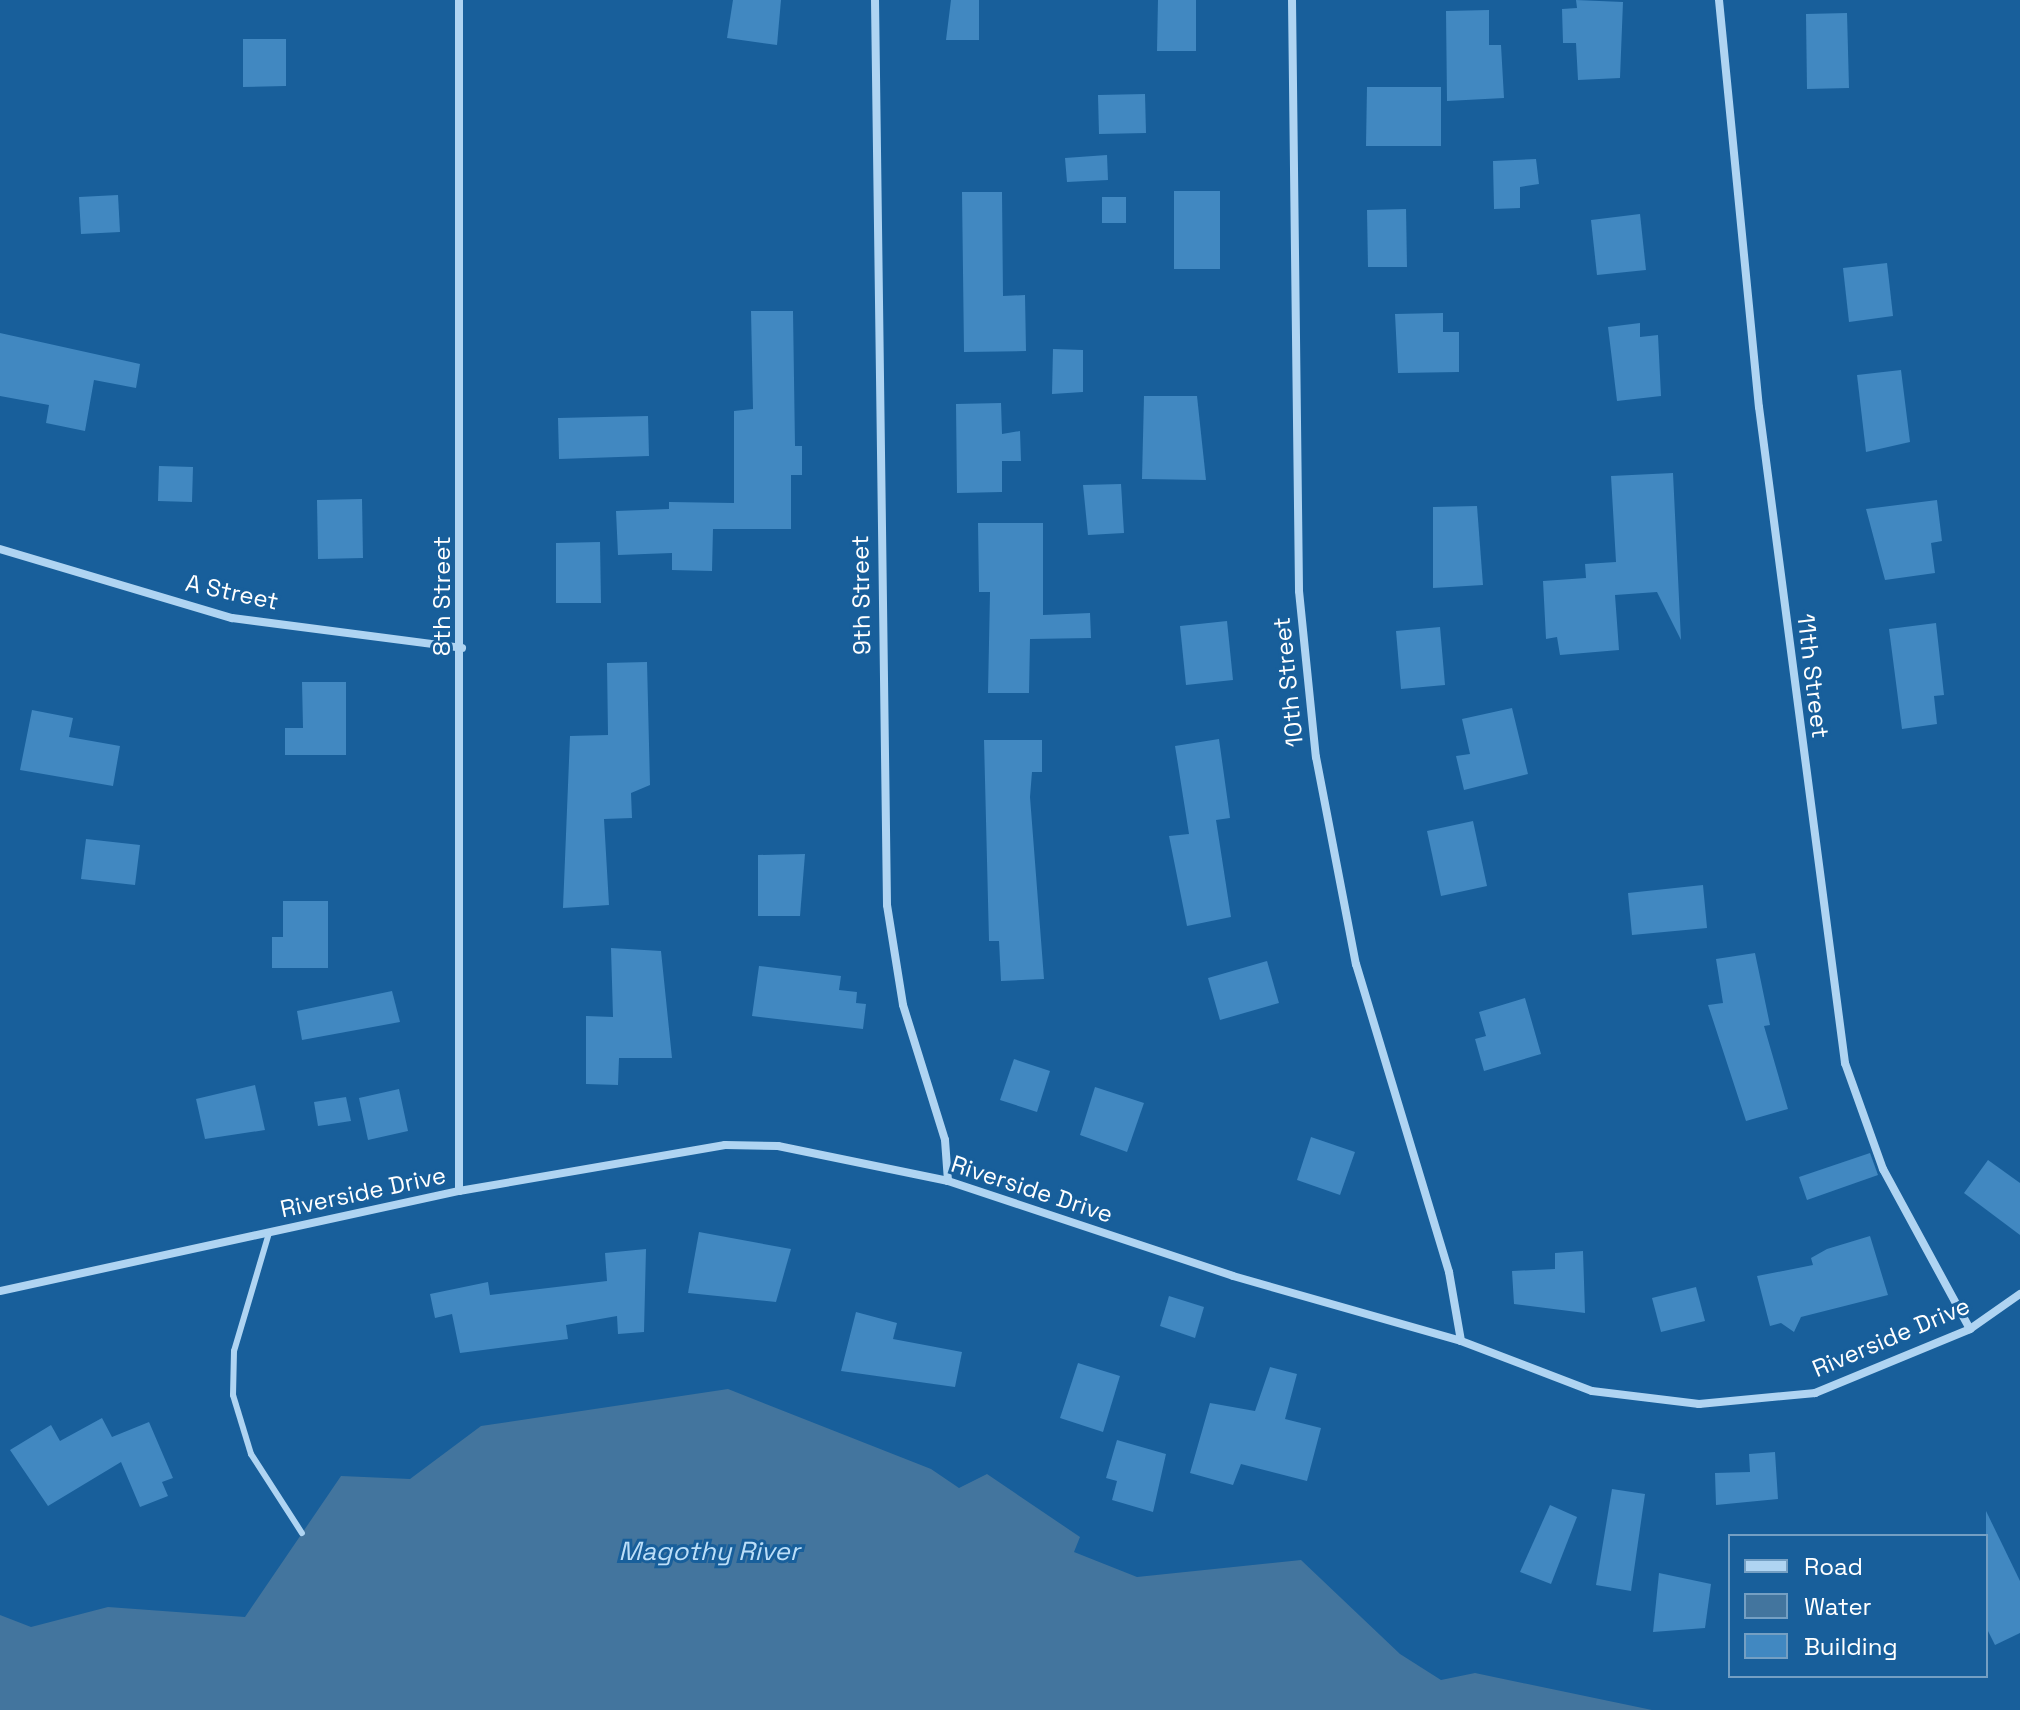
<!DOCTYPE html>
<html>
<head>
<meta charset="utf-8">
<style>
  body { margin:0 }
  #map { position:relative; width:2020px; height:1710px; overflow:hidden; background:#185f9b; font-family:"Space Grotesk",sans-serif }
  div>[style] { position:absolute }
  .water>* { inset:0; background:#43759e }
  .building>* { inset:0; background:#4188c1 }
  .service>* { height:6px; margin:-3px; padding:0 3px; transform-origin:3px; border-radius:3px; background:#afd4f2 }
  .minor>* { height:8px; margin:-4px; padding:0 4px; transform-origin:4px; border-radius:4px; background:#afd4f2 }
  span { translate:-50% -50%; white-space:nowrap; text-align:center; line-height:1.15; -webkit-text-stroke:6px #185f9b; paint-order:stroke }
  .street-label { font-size:24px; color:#fff }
  .water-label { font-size:26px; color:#bbdef8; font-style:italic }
  .legend { position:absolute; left:1728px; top:1534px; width:260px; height:144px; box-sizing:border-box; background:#185f9b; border:2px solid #749fc3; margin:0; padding:10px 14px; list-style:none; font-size:24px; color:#fff }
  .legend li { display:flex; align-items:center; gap:16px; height:40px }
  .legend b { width:40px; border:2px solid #749fc3 }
</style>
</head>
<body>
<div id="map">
  <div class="water">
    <div style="clip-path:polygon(728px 1389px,931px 1469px,959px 1488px,987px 1474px,1080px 1537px,1074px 1552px,1137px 1577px,1301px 1560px,1400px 1654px,1441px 1680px,1475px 1673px,1652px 1710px,0 1710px,0 1615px,31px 1627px,108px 1607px,245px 1617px,341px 1476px,410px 1479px,481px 1426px)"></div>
  </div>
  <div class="building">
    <div style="clip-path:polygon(733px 0,781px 0,777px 45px,727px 38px)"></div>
    <div style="clip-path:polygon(951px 0,979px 0,979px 40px,946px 40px)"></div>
    <div style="clip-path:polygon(1158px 0,1196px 0,1196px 51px,1157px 51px)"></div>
    <div style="clip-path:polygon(1576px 0,1623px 2px,1620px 78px,1578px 80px,1576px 43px,1563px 43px,1562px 9px,1577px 8px)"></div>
    <div style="clip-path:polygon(1489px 10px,1489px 45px,1501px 45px,1504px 98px,1447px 101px,1446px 11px)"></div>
    <div style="clip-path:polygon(1847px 13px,1849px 88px,1807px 89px,1806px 14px)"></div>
    <div style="clip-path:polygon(243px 39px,286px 39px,286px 86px,243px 87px)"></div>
    <div style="clip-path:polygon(1367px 87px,1441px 87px,1441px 146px,1366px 146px)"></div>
    <div style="clip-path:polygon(1145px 94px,1146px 133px,1099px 134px,1098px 95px)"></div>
    <div style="clip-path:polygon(1107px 155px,1108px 180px,1067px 182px,1065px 158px)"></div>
    <div style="clip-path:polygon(1536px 159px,1539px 184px,1520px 187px,1520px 208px,1494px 209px,1493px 161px)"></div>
    <div style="clip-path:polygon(1174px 191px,1220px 191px,1220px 269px,1174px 269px)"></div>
    <div style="clip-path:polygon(962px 192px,1002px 192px,1003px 296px,1025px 295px,1026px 351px,964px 352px)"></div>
    <div style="clip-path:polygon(118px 195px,120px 232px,81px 234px,79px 197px)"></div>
    <div style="clip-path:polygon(1102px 197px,1126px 197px,1126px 223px,1102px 223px)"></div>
    <div style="clip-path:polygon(1406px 209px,1407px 267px,1368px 267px,1367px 210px)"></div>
    <div style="clip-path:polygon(1640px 214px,1646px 270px,1597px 275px,1591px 220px)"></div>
    <div style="clip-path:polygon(1887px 263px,1893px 316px,1849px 322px,1843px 268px)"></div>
    <div style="clip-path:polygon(751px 311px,793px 311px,795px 446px,802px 446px,802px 475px,791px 475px,791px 529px,713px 529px,712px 571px,672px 570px,672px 553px,618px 555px,616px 511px,669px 509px,669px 502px,734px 503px,734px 411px,753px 409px)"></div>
    <div style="clip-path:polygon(1443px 313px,1443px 332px,1459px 332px,1459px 372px,1398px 373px,1395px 314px)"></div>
    <div style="clip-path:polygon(1640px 323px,1640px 337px,1658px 335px,1661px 396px,1617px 401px,1608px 327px)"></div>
    <div style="clip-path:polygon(0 333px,140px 364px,136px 388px,94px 380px,85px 431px,46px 423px,49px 405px,0 396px)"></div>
    <div style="clip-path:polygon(1053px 349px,1083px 350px,1083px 392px,1052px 394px)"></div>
    <div style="clip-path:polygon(1901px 370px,1910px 442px,1866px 452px,1857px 375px)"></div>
    <div style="clip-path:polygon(1144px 396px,1197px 396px,1206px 480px,1142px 479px)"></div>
    <div style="clip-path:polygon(1001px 403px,1002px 434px,1020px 431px,1021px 461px,1002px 461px,1002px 492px,957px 493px,956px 404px)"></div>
    <div style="clip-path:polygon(648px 416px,649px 456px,559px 459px,558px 418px)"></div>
    <div style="clip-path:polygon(159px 466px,193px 467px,192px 502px,158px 501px)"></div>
    <div style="clip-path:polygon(1673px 473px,1681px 640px,1657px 592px,1615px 595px,1619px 650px,1560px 655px,1557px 637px,1546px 639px,1543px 581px,1586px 578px,1585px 564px,1616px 562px,1611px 476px)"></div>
    <div style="clip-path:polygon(1121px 484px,1124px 533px,1088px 535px,1083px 485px)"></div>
    <div style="clip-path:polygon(362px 499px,363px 558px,318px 559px,317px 500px)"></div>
    <div style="clip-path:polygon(1937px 500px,1942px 541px,1931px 543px,1935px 573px,1885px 580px,1866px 509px)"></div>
    <div style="clip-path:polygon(1477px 506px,1483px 585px,1433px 588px,1433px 507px)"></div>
    <div style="clip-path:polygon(978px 523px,1043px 523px,1043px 615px,1090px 613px,1091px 638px,1030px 639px,1029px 693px,988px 693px,990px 592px,979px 592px)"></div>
    <div style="clip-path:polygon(600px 542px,601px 603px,556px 603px,556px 543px)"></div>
    <div style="clip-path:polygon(1227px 621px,1233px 680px,1186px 685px,1180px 626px)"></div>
    <div style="clip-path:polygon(1936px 623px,1944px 695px,1934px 696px,1937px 724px,1902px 729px,1889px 629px)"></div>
    <div style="clip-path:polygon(1440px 627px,1445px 685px,1401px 689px,1396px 631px)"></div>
    <div style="clip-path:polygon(647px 662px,650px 785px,631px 793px,632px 818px,604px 819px,609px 905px,563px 908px,570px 736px,608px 735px,607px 663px)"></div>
    <div style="clip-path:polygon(302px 682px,346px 682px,346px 755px,285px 755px,285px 728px,303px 728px)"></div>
    <div style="clip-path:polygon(1512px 708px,1528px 774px,1464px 790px,1456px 756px,1470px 754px,1462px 719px)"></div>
    <div style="clip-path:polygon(32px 710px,73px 718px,69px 737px,120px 746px,113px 786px,20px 770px)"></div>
    <div style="clip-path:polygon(1219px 739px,1230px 818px,1216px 820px,1231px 917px,1187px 926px,1169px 836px,1189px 834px,1175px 746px)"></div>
    <div style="clip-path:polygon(984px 740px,1042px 740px,1042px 772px,1032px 772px,1030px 797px,1044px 979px,1001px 981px,999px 941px,989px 941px)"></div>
    <div style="clip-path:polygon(1473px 821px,1487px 886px,1441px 896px,1427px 831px)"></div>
    <div style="clip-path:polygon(86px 839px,140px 845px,135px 885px,81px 879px)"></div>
    <div style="clip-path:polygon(805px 854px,800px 916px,758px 916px,758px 855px)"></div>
    <div style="clip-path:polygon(1703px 885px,1707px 928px,1632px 935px,1628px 893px)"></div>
    <div style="clip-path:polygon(283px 901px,328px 901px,328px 968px,272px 968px,272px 937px,283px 937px)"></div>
    <div style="clip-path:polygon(611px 948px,661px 951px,672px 1058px,619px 1058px,618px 1085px,586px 1084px,586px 1016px,613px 1017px)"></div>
    <div style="clip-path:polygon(1755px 953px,1770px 1025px,1764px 1026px,1788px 1109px,1746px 1121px,1708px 1005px,1723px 1003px,1716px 959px)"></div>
    <div style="clip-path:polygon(1267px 961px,1279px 1003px,1220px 1020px,1208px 978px)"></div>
    <div style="clip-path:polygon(759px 966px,841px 976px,839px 990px,857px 992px,856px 1003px,866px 1004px,863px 1029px,752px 1016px)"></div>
    <div style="clip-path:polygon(392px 991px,400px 1022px,302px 1040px,297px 1011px)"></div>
    <div style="clip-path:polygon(1525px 998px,1541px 1054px,1484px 1071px,1475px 1039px,1486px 1036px,1479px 1012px)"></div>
    <div style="clip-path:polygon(1014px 1059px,1050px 1071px,1037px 1112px,1000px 1100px)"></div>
    <div style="clip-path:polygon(255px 1085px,265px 1130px,205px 1139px,196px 1099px)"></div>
    <div style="clip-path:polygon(1095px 1087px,1144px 1103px,1127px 1152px,1080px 1135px)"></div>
    <div style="clip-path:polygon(399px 1089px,408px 1131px,368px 1140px,359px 1098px)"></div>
    <div style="clip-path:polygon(346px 1097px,351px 1121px,318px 1126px,314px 1102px)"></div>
    <div style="clip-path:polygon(1311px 1137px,1355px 1152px,1340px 1195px,1297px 1180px)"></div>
    <div style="clip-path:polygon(1870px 1153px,1878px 1175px,1807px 1200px,1799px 1177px)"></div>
    <div style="clip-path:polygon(1988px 1160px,2020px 1183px,2020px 1235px,1964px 1193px)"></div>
    <div style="clip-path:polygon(699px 1232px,791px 1249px,776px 1302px,688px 1293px)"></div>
    <div style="clip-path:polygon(1870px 1236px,1888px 1295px,1801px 1317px,1794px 1332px,1781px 1323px,1770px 1326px,1757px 1276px,1813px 1265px,1811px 1258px,1827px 1249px)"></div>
    <div style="clip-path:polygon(646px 1249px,644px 1332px,618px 1334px,617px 1316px,566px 1325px,568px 1339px,460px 1353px,452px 1314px,435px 1318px,430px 1294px,488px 1282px,490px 1295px,607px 1281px,605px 1253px)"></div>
    <div style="clip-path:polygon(1583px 1251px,1585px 1313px,1514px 1304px,1512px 1271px,1555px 1269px,1555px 1253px)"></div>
    <div style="clip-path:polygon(1696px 1287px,1705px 1321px,1661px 1332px,1652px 1298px)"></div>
    <div style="clip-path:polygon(1169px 1296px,1204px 1307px,1195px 1338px,1160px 1326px)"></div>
    <div style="clip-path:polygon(856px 1312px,897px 1323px,893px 1339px,962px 1352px,955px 1387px,841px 1371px)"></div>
    <div style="clip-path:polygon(1078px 1363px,1120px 1376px,1103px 1432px,1060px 1418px)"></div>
    <div style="clip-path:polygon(1270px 1367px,1297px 1374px,1285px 1419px,1321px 1428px,1307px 1481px,1241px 1464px,1233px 1485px,1190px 1473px,1210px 1403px,1255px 1411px)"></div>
    <div style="clip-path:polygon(102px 1418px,112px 1437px,149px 1422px,173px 1478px,162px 1482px,168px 1496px,140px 1507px,121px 1462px,48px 1506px,10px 1450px,51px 1425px,60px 1441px)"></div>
    <div style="clip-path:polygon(1117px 1440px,1166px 1454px,1153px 1512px,1112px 1500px,1117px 1481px,1106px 1478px)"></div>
    <div style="clip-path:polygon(1775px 1452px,1778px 1499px,1716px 1505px,1715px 1473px,1750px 1472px,1749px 1454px)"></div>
    <div style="clip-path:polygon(1612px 1489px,1645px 1494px,1631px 1591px,1596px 1585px)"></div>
    <div style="clip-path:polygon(1550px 1505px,1577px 1517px,1551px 1584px,1520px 1572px)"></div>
    <div style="clip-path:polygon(1986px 1511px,2020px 1581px,2020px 1633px,1995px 1645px,1986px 1627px)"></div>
    <div style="clip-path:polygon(1659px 1573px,1711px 1584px,1705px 1628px,1653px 1632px)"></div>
  </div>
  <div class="service">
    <div style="left:269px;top:1233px;width:123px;rotate:106.5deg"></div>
    <div style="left:234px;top:1351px;width:44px;rotate:91.3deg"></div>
    <div style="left:233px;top:1395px;width:62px;rotate:73deg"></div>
    <div style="left:251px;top:1454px;width:94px;rotate:57.2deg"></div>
  </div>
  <div class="minor">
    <div style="left:875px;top:0;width:905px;rotate:89.24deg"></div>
    <div style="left:887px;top:905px;width:101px;rotate:80.9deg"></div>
    <div style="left:903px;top:1005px;width:141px;rotate:72.7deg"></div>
    <div style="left:945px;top:1140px;width:41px;rotate:85.8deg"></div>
    <div style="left:1292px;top:0;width:591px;rotate:89.32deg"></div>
    <div style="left:1299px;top:591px;width:167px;rotate:84.2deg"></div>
    <div style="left:1316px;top:757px;width:211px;rotate:79.1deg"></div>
    <div style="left:1356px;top:964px;width:322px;rotate:73.2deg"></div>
    <div style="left:1449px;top:1272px;width:70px;rotate:80.1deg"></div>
    <div style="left:1719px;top:0;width:409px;rotate:84.4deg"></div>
    <div style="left:1759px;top:407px;width:662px;rotate:82.53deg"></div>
    <div style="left:1845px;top:1063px;width:113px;rotate:70.3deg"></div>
    <div style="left:1883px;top:1169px;width:182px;rotate:61.5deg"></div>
    <div style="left:0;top:549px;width:242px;rotate:16.6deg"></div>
    <div style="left:232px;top:618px;width:232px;rotate:7.4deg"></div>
    <div style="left:459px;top:1191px;width:1191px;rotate:-90deg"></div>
    <div style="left:0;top:1291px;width:470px;rotate:-12.3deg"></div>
    <div style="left:459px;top:1191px;width:270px;rotate:-9.8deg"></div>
    <div style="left:725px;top:1145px;width:53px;rotate:1.1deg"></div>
    <div style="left:778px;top:1146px;width:174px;rotate:11.6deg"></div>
    <div style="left:948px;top:1181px;width:300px;rotate:18.4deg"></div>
    <div style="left:1233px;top:1276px;width:237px;rotate:15.9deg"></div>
    <div style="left:1461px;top:1341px;width:140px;rotate:20.9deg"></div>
    <div style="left:1592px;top:1391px;width:108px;rotate:6.9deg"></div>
    <div style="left:1699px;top:1404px;width:117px;rotate:-5.4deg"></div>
    <div style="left:1815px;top:1393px;width:168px;rotate:-22.4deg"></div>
    <div style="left:1970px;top:1329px;width:61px;rotate:-35deg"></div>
  </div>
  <div class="street-label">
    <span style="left:232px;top:592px;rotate:12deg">A Street</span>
    <span style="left:861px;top:595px;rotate:-91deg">9th Street</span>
    <span style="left:442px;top:596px;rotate:-90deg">8th Street</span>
    <span style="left:1813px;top:676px;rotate:83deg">11th Street</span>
    <span style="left:1288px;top:682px;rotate:-96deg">10th Street</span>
    <span style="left:1032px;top:1189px;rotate:18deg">Riverside Drive</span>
    <span style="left:363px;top:1192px;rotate:-12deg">Riverside Drive</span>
    <span style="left:1891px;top:1337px;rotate:-23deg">Riverside Drive</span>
  </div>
  <div class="water-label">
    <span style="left:709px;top:1552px">Magothy River</span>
  </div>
  <ul class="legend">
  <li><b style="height:10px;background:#afd4f2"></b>Road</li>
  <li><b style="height:22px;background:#43759e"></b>Water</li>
  <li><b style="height:22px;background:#4188c1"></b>Building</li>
  </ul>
</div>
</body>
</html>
